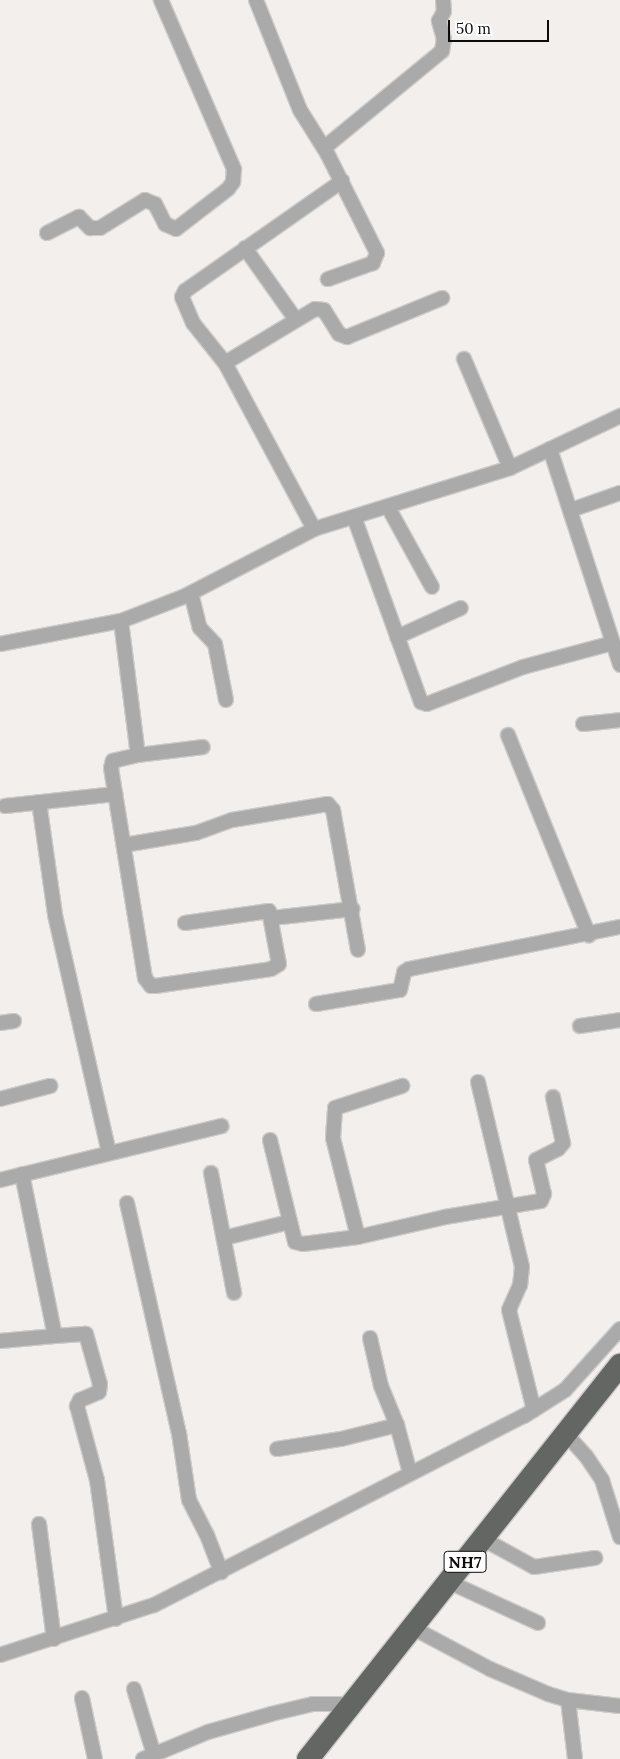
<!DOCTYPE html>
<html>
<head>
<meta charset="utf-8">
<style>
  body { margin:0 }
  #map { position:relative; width:620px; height:1759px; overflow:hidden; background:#f2efed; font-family:Lora,serif }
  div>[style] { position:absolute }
  .roads { filter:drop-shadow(1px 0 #cdcbc9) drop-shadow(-1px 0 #cdcbc9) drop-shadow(0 1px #cdcbc9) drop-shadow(0 -1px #cdcbc9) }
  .minor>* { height:14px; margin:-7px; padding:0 7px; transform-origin:7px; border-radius:7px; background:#a9aaa9 }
  .trunk>* { height:22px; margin:-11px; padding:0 11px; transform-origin:11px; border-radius:11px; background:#646664 }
  span { translate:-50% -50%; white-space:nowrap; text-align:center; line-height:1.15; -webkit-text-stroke:5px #fff; paint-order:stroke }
  .shield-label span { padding:1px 4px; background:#fff; border:1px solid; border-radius:4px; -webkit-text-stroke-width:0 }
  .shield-label { font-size:16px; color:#0d0c0b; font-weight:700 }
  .scale { position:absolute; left:448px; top:20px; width:101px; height:22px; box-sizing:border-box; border:2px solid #0d0c0b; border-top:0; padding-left:6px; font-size:15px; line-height:18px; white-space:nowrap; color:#0d0c0b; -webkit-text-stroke:4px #fff; paint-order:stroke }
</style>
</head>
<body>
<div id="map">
  <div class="roads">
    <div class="minor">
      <div style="left:256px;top:0;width:118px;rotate:68.2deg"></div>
      <div style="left:300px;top:110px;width:51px;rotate:57.9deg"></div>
      <div style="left:327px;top:153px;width:112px;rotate:63.4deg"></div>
      <div style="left:377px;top:253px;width:11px;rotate:112deg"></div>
      <div style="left:373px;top:263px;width:48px;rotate:160.4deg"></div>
      <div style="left:324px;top:148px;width:153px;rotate:-39.4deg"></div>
      <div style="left:442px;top:51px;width:12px;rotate:-81deg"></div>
      <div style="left:444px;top:39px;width:19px;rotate:-106deg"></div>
      <div style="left:439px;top:21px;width:11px;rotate:-63deg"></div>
      <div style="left:444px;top:11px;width:11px;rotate:-95deg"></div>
      <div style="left:47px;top:233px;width:36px;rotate:-27deg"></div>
      <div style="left:79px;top:217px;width:16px;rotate:45deg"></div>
      <div style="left:90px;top:228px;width:10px"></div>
      <div style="left:100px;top:228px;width:53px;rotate:-31.9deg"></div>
      <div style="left:145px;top:200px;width:11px;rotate:22deg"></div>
      <div style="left:155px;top:204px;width:22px;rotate:63deg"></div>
      <div style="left:165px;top:224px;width:12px;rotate:24deg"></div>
      <div style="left:176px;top:229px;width:66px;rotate:-37.6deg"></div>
      <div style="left:228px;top:189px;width:9px;rotate:-54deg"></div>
      <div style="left:233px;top:182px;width:13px;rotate:-86deg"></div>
      <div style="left:234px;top:169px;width:184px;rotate:-113.4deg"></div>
      <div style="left:245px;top:248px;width:88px;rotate:54.7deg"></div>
      <div style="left:464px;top:359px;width:118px;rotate:67.1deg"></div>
      <div style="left:225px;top:363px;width:105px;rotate:-31deg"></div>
      <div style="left:315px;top:309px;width:9px;rotate:6deg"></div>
      <div style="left:324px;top:310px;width:28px;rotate:58deg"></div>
      <div style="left:339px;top:334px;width:9px;rotate:21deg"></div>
      <div style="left:347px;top:337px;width:103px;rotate:-22.3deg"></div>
      <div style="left:550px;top:449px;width:227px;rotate:72deg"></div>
      <div style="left:388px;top:507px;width:91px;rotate:61.2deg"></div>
      <div style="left:571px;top:510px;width:52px;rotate:-19.1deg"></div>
      <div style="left:354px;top:517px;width:197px;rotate:70.1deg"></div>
      <div style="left:421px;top:702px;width:6px;rotate:18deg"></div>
      <div style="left:427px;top:704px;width:103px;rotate:-21.1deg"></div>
      <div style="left:523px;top:667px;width:93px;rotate:-14.9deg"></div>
      <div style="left:314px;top:529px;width:188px;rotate:-118.2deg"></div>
      <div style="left:225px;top:363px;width:51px;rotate:-128.7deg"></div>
      <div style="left:193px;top:323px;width:28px;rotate:-113deg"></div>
      <div style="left:182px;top:297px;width:7px;rotate:-63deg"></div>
      <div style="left:185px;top:291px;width:192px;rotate:-35deg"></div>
      <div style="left:191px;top:593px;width:36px;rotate:76deg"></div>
      <div style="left:200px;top:628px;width:22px;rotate:47deg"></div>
      <div style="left:215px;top:644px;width:57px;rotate:78.9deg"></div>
      <div style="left:121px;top:621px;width:135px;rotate:82.8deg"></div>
      <div style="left:138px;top:755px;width:26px;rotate:167deg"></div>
      <div style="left:113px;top:761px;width:7px;rotate:106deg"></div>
      <div style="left:111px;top:768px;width:213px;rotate:80.8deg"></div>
      <div style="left:145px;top:978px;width:10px;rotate:53deg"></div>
      <div style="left:151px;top:986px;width:4px"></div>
      <div style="left:155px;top:986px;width:117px;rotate:-8.3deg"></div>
      <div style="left:271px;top:969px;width:9px;rotate:-32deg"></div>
      <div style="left:279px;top:964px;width:54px;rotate:-100.7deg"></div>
      <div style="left:269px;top:911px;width:85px;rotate:171.9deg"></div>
      <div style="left:397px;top:637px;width:70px;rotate:-24.4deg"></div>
      <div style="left:0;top:644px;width:123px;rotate:-10.8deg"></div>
      <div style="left:121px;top:621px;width:66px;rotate:-21.2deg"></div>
      <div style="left:183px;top:597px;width:148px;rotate:-27.4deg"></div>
      <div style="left:314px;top:529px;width:205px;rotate:-17.3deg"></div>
      <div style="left:510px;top:468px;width:122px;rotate:-25.3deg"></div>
      <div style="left:583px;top:724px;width:37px;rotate:-6deg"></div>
      <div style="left:508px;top:735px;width:216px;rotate:68deg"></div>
      <div style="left:138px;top:755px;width:65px;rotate:-7deg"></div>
      <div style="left:39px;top:802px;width:114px;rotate:81.9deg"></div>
      <div style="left:55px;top:915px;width:243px;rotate:77.2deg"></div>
      <div style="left:5px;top:806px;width:111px;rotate:-6.2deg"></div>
      <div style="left:124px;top:845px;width:73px;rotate:-9.5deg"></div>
      <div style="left:196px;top:833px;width:38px;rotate:-20deg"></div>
      <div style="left:232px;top:820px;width:97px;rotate:-9.5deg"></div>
      <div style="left:328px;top:804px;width:8px;rotate:50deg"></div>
      <div style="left:333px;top:810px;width:142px;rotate:79.9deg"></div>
      <div style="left:272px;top:918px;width:81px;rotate:-6.4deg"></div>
      <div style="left:316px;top:1004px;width:85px;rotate:-9.5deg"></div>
      <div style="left:400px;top:990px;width:18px;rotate:-77deg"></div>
      <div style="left:404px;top:972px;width:6px;rotate:-31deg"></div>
      <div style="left:409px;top:969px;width:215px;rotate:-11.3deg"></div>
      <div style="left:0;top:1023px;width:14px;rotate:-8deg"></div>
      <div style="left:580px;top:1026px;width:40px;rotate:-8.5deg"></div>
      <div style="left:478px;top:1082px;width:190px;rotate:76.6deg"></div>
      <div style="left:522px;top:1267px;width:18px;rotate:96deg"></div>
      <div style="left:520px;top:1285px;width:27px;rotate:114deg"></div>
      <div style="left:509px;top:1310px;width:103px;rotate:76deg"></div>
      <div style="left:0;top:1099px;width:52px;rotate:-14.6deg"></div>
      <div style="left:270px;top:1140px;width:105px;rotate:76.2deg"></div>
      <div style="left:295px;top:1242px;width:8px;rotate:14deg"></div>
      <div style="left:303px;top:1244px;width:55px;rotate:-7.3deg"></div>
      <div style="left:358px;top:1237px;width:89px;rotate:-12.9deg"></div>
      <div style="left:445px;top:1217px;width:97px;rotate:-9.5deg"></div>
      <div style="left:541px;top:1201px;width:8px;rotate:-67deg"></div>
      <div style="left:544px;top:1194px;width:35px;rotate:-103deg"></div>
      <div style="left:536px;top:1160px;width:25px;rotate:-27deg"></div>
      <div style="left:558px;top:1149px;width:8px;rotate:-50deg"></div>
      <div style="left:563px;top:1143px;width:47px;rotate:-102.3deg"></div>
      <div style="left:211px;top:1173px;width:122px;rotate:79.1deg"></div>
      <div style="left:22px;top:1174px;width:165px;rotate:78.5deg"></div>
      <div style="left:55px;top:1336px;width:31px;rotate:-4deg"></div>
      <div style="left:86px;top:1334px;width:52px;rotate:74.4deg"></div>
      <div style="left:100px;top:1384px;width:8px;rotate:97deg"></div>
      <div style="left:99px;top:1392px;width:21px;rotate:157deg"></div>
      <div style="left:80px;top:1400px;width:7px;rotate:117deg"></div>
      <div style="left:77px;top:1406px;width:77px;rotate:74.9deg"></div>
      <div style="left:97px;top:1480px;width:140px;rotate:82.2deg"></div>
      <div style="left:0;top:1180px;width:228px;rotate:-13.7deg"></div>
      <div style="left:127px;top:1203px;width:236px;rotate:77.3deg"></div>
      <div style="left:179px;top:1433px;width:68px;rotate:81.5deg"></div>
      <div style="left:189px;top:1500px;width:39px;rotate:63deg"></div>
      <div style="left:207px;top:1535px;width:40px;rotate:69deg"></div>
      <div style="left:358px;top:1237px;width:102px;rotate:-104.2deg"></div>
      <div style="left:333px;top:1138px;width:30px;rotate:-86deg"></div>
      <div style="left:335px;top:1108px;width:71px;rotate:-18.2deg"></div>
      <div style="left:224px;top:1238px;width:67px;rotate:-13.8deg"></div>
      <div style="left:370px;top:1338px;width:49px;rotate:77.1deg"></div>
      <div style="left:381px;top:1386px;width:42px;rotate:67.7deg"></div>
      <div style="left:397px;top:1425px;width:50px;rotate:74.8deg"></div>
      <div style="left:0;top:1341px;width:55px;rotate:-5.2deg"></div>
      <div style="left:566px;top:1434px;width:30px;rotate:48deg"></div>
      <div style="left:586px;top:1456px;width:29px;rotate:56deg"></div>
      <div style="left:602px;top:1480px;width:60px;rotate:72.5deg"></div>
      <div style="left:277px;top:1449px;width:65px;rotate:-8.9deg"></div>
      <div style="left:341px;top:1439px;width:58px;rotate:-14deg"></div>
      <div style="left:39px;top:1524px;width:116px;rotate:82.6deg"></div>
      <div style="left:483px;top:1539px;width:58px;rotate:28.8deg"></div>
      <div style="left:534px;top:1567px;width:62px;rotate:-8.4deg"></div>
      <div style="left:449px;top:1582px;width:98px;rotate:24.7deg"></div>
      <div style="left:413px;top:1628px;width:87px;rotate:28deg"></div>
      <div style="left:490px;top:1669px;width:63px;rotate:23.3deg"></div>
      <div style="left:548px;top:1694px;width:21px;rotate:17deg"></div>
      <div style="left:568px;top:1700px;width:52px;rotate:6.6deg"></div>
      <div style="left:0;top:1655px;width:162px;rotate:-18deg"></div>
      <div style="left:154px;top:1605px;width:415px;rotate:-27.1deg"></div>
      <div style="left:524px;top:1416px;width:49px;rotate:-32.4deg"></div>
      <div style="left:565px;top:1390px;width:82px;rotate:-48deg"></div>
      <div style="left:134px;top:1689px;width:69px;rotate:73.1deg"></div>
      <div style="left:82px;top:1698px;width:62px;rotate:78deg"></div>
      <div style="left:568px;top:1700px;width:59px;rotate:83.2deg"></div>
      <div style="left:143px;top:1759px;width:70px;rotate:-22.6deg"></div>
      <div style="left:208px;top:1732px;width:66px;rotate:-15.9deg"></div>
      <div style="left:271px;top:1714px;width:43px;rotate:-13.4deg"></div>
      <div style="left:313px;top:1704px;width:26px"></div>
      <div style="left:339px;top:1704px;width:11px;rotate:22deg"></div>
    </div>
    <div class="trunk">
      <div style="left:308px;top:1759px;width:503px;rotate:-51.63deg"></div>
    </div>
  </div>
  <div class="shield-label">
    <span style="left:465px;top:1562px">NH7</span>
  </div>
  <div class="scale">50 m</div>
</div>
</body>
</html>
